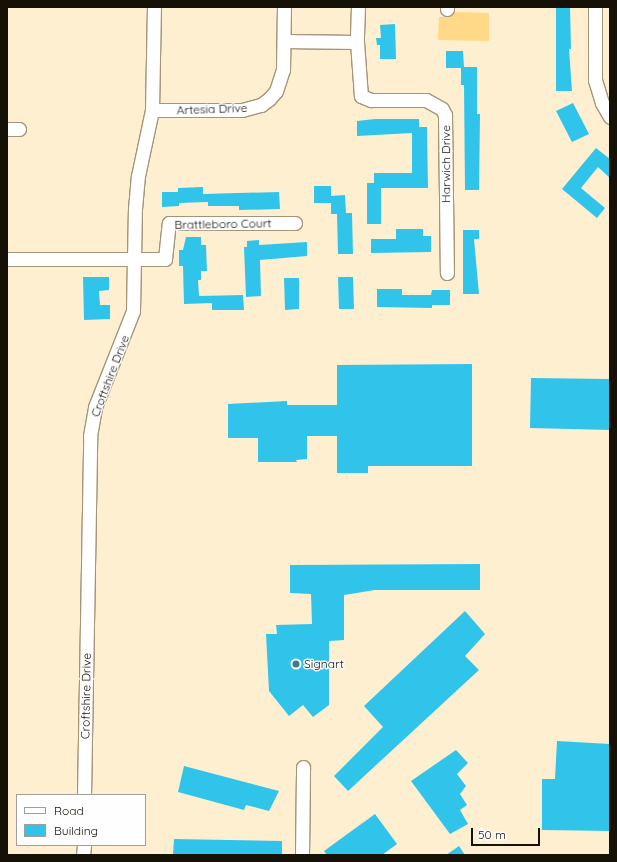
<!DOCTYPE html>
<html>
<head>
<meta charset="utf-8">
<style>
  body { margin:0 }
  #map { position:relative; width:617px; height:862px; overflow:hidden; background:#feefd1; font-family:Quicksand,sans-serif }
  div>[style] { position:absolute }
  .green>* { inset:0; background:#ffd988 }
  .building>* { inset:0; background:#30c4ea }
  .roads { filter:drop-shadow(1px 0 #a39579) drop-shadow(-1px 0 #a39579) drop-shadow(0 1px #a39579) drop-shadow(0 -1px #a39579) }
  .minor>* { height:13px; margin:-6.5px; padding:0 6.5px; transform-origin:6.5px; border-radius:6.5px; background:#fff }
  .dots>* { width:11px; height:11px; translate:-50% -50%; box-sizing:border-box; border:2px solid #fefefe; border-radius:50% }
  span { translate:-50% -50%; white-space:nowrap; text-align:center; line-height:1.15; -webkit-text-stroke:3px #fefefe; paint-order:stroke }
  .street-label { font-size:12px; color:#161107 }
  .poi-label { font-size:12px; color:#161107 }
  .left { translate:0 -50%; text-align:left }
  .frame { position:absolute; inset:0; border:8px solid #161107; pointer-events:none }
  .legend { position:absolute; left:16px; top:794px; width:130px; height:52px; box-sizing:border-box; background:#fefefe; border:1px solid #a19f9b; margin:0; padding:5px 7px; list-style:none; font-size:12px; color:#161107 }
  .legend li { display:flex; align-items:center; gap:8px; height:20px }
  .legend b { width:20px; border:1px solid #a19f9b }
  .scale { position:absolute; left:471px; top:828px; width:69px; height:18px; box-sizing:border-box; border:2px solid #161107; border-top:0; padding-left:5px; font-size:12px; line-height:14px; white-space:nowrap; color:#161107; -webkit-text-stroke:3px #fefefe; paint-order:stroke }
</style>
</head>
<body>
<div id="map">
  <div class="green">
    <div style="clip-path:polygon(458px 12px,489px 13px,489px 41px,438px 40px,439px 17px,451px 17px,450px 14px)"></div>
  </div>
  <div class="building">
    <div style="clip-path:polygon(556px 7px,570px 7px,571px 49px,569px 49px,572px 91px,556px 91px)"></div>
    <div style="clip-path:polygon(395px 24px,396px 59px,380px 59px,380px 45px,377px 45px,376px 38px,381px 38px,380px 25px)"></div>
    <div style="clip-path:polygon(446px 51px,463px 51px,464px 67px,477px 67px,477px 114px,480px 114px,479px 190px,465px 190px,464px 85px,461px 85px,461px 68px,446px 68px)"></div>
    <div style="clip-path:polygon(573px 103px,589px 134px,572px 142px,556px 111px)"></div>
    <div style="clip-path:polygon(375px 119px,419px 119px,419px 127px,427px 127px,428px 188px,381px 188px,381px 224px,367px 224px,367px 183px,374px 183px,374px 173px,412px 173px,412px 133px,357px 136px,357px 121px)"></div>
    <div style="clip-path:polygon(596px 148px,610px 159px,610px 178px,598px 167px,581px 188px,605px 208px,597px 218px,562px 189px)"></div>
    <div style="clip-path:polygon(314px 186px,331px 186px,331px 196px,345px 195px,346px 213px,352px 213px,353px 254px,338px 254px,337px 214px,331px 214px,331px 203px,314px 203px)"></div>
    <div style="clip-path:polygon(203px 187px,203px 194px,279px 192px,280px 209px,239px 210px,239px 206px,208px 206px,208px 202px,179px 203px,179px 206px,162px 207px,162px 192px,178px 192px,178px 188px)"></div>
    <div style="clip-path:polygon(396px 229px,423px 229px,423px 236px,431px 236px,431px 252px,371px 253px,371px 239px,396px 239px)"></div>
    <div style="clip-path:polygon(463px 230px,479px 230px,479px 239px,474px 239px,479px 294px,463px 294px)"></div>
    <div style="clip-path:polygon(186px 237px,201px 237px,201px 245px,206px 245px,207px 271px,201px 271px,201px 280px,198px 280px,199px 296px,243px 295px,244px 310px,212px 310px,212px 303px,184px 304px,183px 266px,179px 266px,179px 250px,183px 250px)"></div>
    <div style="clip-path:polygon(259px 240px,259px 245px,307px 242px,307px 256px,260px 260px,261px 296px,246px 297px,244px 247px,247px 247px,247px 241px)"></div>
    <div style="clip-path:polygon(83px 277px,109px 277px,109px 290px,99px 291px,100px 305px,110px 305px,110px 319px,84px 320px)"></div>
    <div style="clip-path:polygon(338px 277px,353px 277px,354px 309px,339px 309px)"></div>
    <div style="clip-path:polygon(284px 278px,299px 278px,299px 309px,285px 310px)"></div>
    <div style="clip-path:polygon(377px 289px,402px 289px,402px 295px,431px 295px,432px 290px,450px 290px,450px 305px,432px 305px,432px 308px,377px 307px)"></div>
    <div style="clip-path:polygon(472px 364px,472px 466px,368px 466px,368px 473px,337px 473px,337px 436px,307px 436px,307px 459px,296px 460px,297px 462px,258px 462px,258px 438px,228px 438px,228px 404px,287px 401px,287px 405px,337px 405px,337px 365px)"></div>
    <div style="clip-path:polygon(531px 378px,610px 379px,610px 430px,530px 428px)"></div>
    <div style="clip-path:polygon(480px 564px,480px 590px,375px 590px,344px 595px,344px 640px,329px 641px,329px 705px,313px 717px,303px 705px,289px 716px,269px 691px,266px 634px,277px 634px,276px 625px,312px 624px,311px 594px,290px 593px,290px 565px)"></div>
    <div style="clip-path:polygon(465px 611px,485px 634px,465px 656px,479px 670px,348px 791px,334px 776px,383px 727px,364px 706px)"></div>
    <div style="clip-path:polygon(557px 741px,610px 744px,610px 831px,542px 830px,542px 779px,555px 779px)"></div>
    <div style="clip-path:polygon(456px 750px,468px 763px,457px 774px,466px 786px,460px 794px,467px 805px,460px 810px,468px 824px,450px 834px,411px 781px)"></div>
    <div style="clip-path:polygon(184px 766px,279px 791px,269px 811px,246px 805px,244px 810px,178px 792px)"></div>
    <div style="clip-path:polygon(375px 814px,397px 844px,382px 855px,327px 855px,324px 851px)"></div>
    <div style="clip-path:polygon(174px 839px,282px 841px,282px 855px,173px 855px)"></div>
    <div style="clip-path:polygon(459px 846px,465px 855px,446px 855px)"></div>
  </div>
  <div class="roads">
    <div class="minor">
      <div style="left:358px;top:7px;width:35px;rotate:92deg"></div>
      <div style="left:357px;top:42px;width:54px;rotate:85.8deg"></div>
      <div style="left:361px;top:96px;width:11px;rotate:22deg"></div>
      <div style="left:371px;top:100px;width:55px"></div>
      <div style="left:426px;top:100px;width:18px;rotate:29deg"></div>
      <div style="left:442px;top:109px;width:7px;rotate:63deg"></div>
      <div style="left:445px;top:115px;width:158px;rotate:89.3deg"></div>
      <div style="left:595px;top:7px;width:73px;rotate:90deg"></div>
      <div style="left:595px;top:80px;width:24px;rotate:73deg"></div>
      <div style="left:602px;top:103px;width:16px;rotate:60deg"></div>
      <div style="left:447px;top:9px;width:2px;rotate:-90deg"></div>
      <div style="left:284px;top:41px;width:73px;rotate:0.8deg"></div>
      <div style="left:152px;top:110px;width:90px"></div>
      <div style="left:242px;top:110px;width:20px;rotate:-15deg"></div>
      <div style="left:261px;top:105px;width:10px;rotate:-37deg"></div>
      <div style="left:269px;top:99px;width:11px;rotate:-49deg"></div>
      <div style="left:276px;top:91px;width:22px;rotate:-72deg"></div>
      <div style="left:283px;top:70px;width:63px;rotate:-89.1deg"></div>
      <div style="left:7px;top:129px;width:12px"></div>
      <div style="left:7px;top:259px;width:158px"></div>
      <div style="left:165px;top:259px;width:36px;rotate:-84deg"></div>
      <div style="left:169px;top:223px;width:126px"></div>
      <div style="left:84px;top:795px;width:359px;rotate:-89deg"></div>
      <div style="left:90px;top:436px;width:29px;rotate:-80deg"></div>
      <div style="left:95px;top:407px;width:103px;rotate:-68.4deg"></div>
      <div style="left:133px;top:311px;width:102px;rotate:-88.9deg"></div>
      <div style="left:135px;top:209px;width:33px;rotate:-85deg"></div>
      <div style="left:138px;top:176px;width:67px;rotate:-78deg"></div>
      <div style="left:152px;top:110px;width:103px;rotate:-88.9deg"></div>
      <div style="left:83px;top:855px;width:10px;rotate:-84deg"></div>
      <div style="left:302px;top:855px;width:88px;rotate:-89.3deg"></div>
    </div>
  </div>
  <div class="dots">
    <div style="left:296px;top:664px;background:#3b7b8f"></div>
  </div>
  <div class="street-label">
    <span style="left:212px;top:109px;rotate:-2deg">Artesia Drive</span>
    <span style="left:446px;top:164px;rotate:-90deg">Harwich Drive</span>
    <span style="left:223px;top:224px;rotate:-1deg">Brattleboro Court</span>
    <span style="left:110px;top:376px;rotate:-69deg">Croftshire Drive</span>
    <span style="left:86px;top:696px;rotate:-89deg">Croftshire Drive</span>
  </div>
  <div class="poi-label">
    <span class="left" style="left:304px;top:664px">Signart</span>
  </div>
  <div class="frame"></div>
  <ul class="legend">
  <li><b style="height:5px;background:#fff"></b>Road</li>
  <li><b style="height:11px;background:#30c4ea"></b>Building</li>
  </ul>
  <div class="scale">50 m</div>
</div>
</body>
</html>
